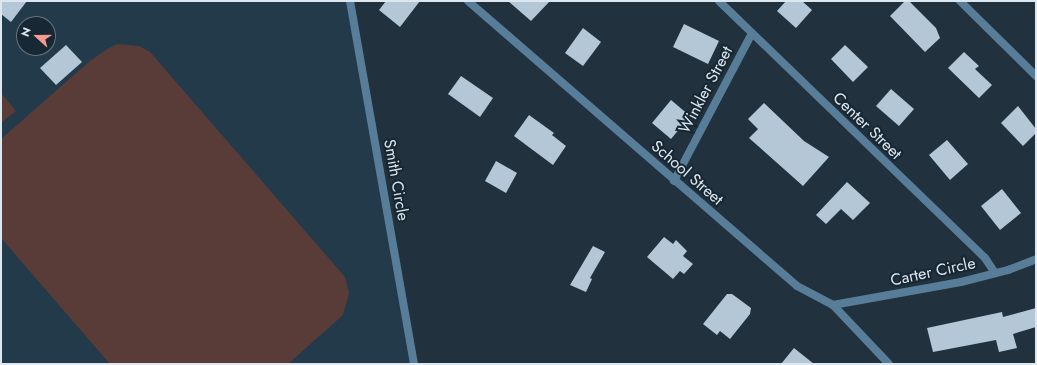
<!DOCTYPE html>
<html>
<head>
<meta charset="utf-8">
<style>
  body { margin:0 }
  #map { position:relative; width:1037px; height:365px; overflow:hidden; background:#21313d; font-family:Jost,sans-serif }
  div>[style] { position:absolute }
  .built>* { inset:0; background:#233a4b }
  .green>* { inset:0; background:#593c38 }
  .building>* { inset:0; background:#b3c7d6 }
  .minor>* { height:8px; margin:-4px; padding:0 4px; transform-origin:4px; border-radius:4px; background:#587d98 }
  span { translate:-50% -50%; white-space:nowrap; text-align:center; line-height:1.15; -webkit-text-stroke:4px #172733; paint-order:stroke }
  .street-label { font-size:16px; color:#dce7ef }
  .frame { position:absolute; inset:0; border:2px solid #dce7ef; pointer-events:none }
  .north { position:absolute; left:16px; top:16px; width:40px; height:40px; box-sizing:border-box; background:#172733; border:1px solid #66747e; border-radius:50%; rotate:291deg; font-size:11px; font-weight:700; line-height:16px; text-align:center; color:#dce7ef }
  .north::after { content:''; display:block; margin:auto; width:14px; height:18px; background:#f59c91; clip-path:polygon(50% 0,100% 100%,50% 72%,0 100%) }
</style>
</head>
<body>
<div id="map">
  <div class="built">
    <div style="clip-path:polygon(evenodd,1px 1px,347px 1px,411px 364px,1px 364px,1px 1px,24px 24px,48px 24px,48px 48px,24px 48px,24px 24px)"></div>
  </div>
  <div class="green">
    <div style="clip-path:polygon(118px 44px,139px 46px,150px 52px,345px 277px,349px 293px,343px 315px,288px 364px,110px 364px,1px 238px,1px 139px,90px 61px,109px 48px)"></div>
    <div style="clip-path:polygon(1px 93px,16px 111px,1px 123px)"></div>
  </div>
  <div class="building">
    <div style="clip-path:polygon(1px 1px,27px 1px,11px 22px,1px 14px)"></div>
    <div style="clip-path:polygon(386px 1px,420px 1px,400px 27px,379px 10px)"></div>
    <div style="clip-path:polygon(508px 1px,550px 1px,531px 21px)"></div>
    <div style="clip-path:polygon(786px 1px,802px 1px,812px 10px,796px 28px,777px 11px)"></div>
    <div style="clip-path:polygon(905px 1px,909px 1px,936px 28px,940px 38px,925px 52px,890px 16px)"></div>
    <div style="clip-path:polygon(684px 24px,719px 41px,708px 64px,673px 47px)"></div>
    <div style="clip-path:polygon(583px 28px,601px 42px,583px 66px,565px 53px)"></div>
    <div style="clip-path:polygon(66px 45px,82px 62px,56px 85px,40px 68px)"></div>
    <div style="clip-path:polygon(845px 45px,868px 67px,853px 82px,831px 59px)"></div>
    <div style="clip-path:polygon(964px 52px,979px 66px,975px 69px,992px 85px,979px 98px,948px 68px)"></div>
    <div style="clip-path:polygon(461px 76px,493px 98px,480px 117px,448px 94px)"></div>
    <div style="clip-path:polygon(891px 89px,914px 109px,899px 126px,876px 106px)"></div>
    <div style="clip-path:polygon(671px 100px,690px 116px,671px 139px,652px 123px)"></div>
    <div style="clip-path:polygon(764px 103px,804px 141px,829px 157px,803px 186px,749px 138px,758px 129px,748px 119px)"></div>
    <div style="clip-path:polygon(1018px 106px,1036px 129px,1036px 133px,1023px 146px,1001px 123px)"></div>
    <div style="clip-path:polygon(529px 115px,554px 133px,552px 135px,566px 146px,553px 165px,514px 136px)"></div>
    <div style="clip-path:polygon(947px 140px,968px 164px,950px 180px,929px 155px)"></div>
    <div style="clip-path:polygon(496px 161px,517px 173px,506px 193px,485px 181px)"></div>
    <div style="clip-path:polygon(847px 182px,870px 203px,853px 220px,841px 209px,826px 224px,816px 215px)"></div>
    <div style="clip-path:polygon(1002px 189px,1021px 213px,1000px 230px,981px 206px)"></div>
    <div style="clip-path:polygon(664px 237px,673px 244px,676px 240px,687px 251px,683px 256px,693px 264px,684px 274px,680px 271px,673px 279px,647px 257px)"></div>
    <div style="clip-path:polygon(593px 246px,605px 252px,590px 278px,592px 279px,586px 292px,570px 285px)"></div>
    <div style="clip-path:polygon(727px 294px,732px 294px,751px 308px,750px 314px,730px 339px,720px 331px,717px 335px,703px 324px)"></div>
    <div style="clip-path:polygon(1036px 308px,1036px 327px,1013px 334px,1017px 348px,999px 352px,996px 340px,933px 352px,927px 328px,1002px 312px,1003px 317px)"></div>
    <div style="clip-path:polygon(794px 348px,814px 364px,781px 364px)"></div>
  </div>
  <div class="minor">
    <div style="left:350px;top:1px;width:369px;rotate:80deg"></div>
    <div style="left:468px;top:1px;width:435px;rotate:40.9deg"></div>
    <div style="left:797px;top:286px;width:41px;rotate:27.8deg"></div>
    <div style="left:833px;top:305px;width:81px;rotate:46.5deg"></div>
    <div style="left:719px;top:1px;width:370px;rotate:44deg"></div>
    <div style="left:985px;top:258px;width:18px;rotate:56deg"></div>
    <div style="left:960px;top:1px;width:107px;rotate:44.6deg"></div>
    <div style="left:674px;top:181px;width:165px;rotate:-62.2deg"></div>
    <div style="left:833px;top:305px;width:130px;rotate:-10.2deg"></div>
    <div style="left:961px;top:282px;width:49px;rotate:-14.3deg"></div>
    <div style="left:1008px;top:270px;width:30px;rotate:-21deg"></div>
  </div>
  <div class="street-label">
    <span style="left:706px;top:90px;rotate:-62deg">Winkler Street</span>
    <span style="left:867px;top:126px;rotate:44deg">Center Street</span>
    <span style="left:687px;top:173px;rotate:41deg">School Street</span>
    <span style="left:396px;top:180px;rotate:80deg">Smith Circle</span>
    <span style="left:933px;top:272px;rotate:-12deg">Carter Circle</span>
  </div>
  <div class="frame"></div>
  <div class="north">N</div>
</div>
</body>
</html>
